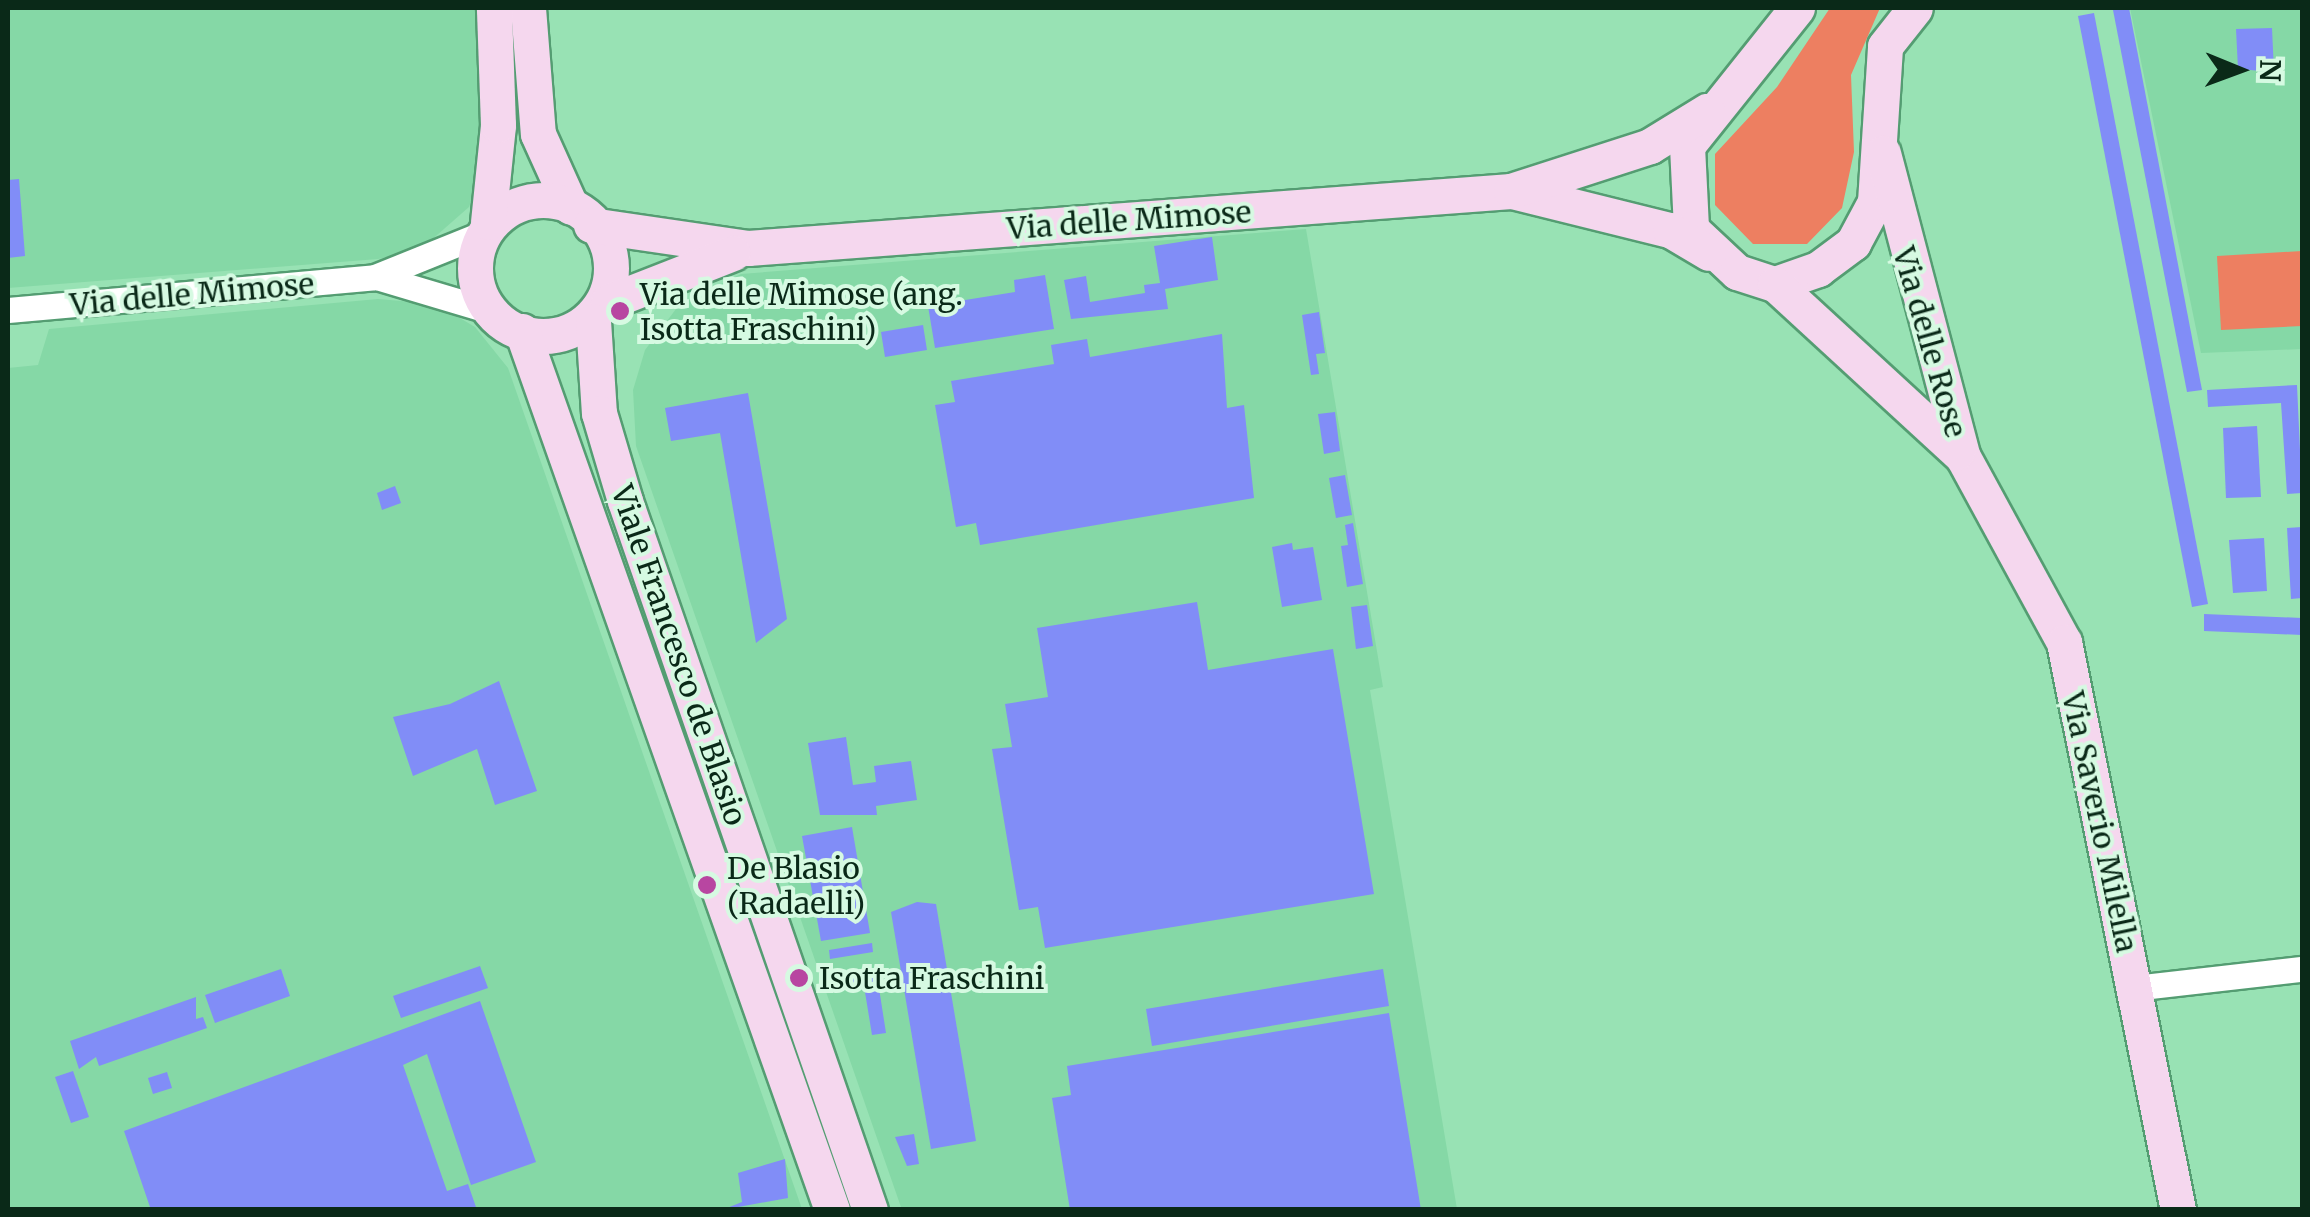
<!DOCTYPE html>
<html>
<head>
<meta charset="utf-8">
<style>
  body { margin:0 }
  #map { position:relative; width:2310px; height:1217px; overflow:hidden; background:#98e2b4; font-family:Merriweather,serif }
  div>[style] { position:absolute }
  .built>* { inset:0; background:#85d8a6 }
  .green>* { inset:0; background:#ed7f61 }
  .building>* { inset:0; background:#818df7 }
  .roads { filter:drop-shadow(2px 0 #549d72) drop-shadow(-2px 0 #549d72) drop-shadow(0 2px #549d72) drop-shadow(0 -2px #549d72) }
  .street>* { height:25px; margin:-12.5px; padding:0 12.5px; transform-origin:12.5px; border-radius:12.5px; background:#fff }
  .secondary>* { height:35px; margin:-17.5px; padding:0 17.5px; transform-origin:17.5px; border-radius:17.5px; background:#f5d7ee }
  .secondary>.ring { margin:-17.5px; padding:0; box-sizing:content-box; background:none; border:35px solid #f5d7ee; border-radius:50% }
  .dots>* { width:28px; height:28px; translate:-50% -50%; box-sizing:border-box; border:5px solid #d6fae2; border-radius:50% }
  span { translate:-50% -50%; white-space:nowrap; text-align:center; line-height:1.15; -webkit-text-stroke:8px #d6fae2; paint-order:stroke }
  .street-label { font-size:30px; color:#0a2918 }
  .poi-label { font-size:30px; color:#0a2918 }
  .left { translate:0 -50%; text-align:left }
  .frame { position:absolute; inset:0; border:10px solid #0a2918; pointer-events:none }
  .north { position:absolute; left:2190px; top:20px; width:100px; height:100px; -webkit-text-stroke:8px #d6fae2; paint-order:stroke; rotate:91deg; font-size:28px; font-weight:700; line-height:40px; text-align:center; color:#0a2918 }
  .north::after { content:''; display:block; margin:auto; width:35px; height:45px; background:#0a2918; clip-path:polygon(50% 0,100% 100%,50% 72%,0 100%) }
</style>
</head>
<body>
<div id="map">
  <div class="built">
    <div style="clip-path:polygon(8px 8px,481px 8px,482px 170px,469px 207px,420px 250px,378px 259px,8px 288px)"></div>
    <div style="clip-path:polygon(2130px 8px,2302px 8px,2302px 349px,2201px 353px)"></div>
    <div style="clip-path:polygon(1306px 229px,1383px 687px,1370px 690px,1457px 1209px,902px 1210px,636px 446px,633px 390px,645px 350px,679px 305px,741px 274px)"></div>
    <div style="clip-path:polygon(378px 299px,436px 304px,475px 327px,508px 368px,802px 1209px,8px 1209px,8px 368px,38px 365px,49px 329px)"></div>
  </div>
  <div class="green">
    <div style="clip-path:polygon(1830px 8px,1880px 8px,1851px 75px,1854px 152px,1842px 208px,1807px 244px,1753px 244px,1715px 205px,1715px 154px,1777px 87px)"></div>
    <div style="clip-path:polygon(2302px 251px,2302px 326px,2221px 330px,2217px 256px)"></div>
  </div>
  <div class="building">
    <div style="clip-path:polygon(2129px 8px,2202px 390px,2187px 392px,2113px 10px)"></div>
    <div style="clip-path:polygon(2094px 13px,2208px 604px,2192px 607px,2078px 16px)"></div>
    <div style="clip-path:polygon(2272px 28px,2274px 72px,2238px 69px,2236px 29px)"></div>
    <div style="clip-path:polygon(19px 179px,25px 256px,8px 258px,8px 180px)"></div>
    <div style="clip-path:polygon(1212px 237px,1218px 280px,1165px 289px,1168px 309px,1071px 319px,1064px 280px,1086px 276px,1090px 302px,1145px 293px,1144px 285px,1160px 283px,1154px 246px)"></div>
    <div style="clip-path:polygon(1045px 275px,1054px 329px,935px 348px,928px 306px,1015px 292px,1014px 280px)"></div>
    <div style="clip-path:polygon(1319px 312px,1325px 353px,1316px 354px,1319px 374px,1311px 375px,1302px 315px)"></div>
    <div style="clip-path:polygon(923px 325px,927px 350px,885px 357px,881px 332px)"></div>
    <div style="clip-path:polygon(1222px 334px,1227px 408px,1244px 405px,1254px 498px,980px 545px,976px 523px,956px 527px,935px 405px,955px 402px,951px 381px,1054px 364px,1051px 345px,1087px 339px,1090px 357px)"></div>
    <div style="clip-path:polygon(2297px 385px,2302px 493px,2287px 494px,2281px 403px,2208px 407px,2207px 390px)"></div>
    <div style="clip-path:polygon(748px 393px,787px 619px,756px 643px,720px 433px,671px 441px,665px 408px)"></div>
    <div style="clip-path:polygon(1335px 412px,1340px 451px,1324px 454px,1318px 414px)"></div>
    <div style="clip-path:polygon(2257px 426px,2261px 497px,2226px 498px,2223px 428px)"></div>
    <div style="clip-path:polygon(1345px 475px,1352px 515px,1336px 518px,1329px 478px)"></div>
    <div style="clip-path:polygon(395px 486px,401px 503px,382px 510px,377px 493px)"></div>
    <div style="clip-path:polygon(1353px 523px,1363px 584px,1347px 587px,1341px 546px,1348px 545px,1345px 525px)"></div>
    <div style="clip-path:polygon(2302px 527px,2302px 598px,2291px 599px,2287px 528px)"></div>
    <div style="clip-path:polygon(2264px 538px,2267px 591px,2233px 593px,2229px 540px)"></div>
    <div style="clip-path:polygon(1292px 543px,1293px 550px,1313px 547px,1322px 600px,1282px 607px,1272px 547px)"></div>
    <div style="clip-path:polygon(1197px 602px,1208px 670px,1333px 649px,1374px 894px,1045px 948px,1038px 907px,1019px 910px,992px 749px,1012px 747px,1005px 704px,1048px 697px,1037px 628px)"></div>
    <div style="clip-path:polygon(1367px 605px,1373px 646px,1356px 649px,1351px 607px)"></div>
    <div style="clip-path:polygon(2204px 614px,2302px 618px,2302px 635px,2204px 631px)"></div>
    <div style="clip-path:polygon(499px 681px,537px 791px,495px 805px,477px 749px,413px 776px,393px 717px,450px 704px)"></div>
    <div style="clip-path:polygon(846px 737px,853px 785px,876px 782px,874px 766px,911px 761px,917px 800px,876px 806px,877px 815px,820px 815px,808px 743px)"></div>
    <div style="clip-path:polygon(852px 827px,870px 933px,821px 941px,802px 836px)"></div>
    <div style="clip-path:polygon(917px 902px,936px 904px,976px 1141px,931px 1149px,891px 912px)"></div>
    <div style="clip-path:polygon(872px 943px,873px 952px,830px 959px,829px 950px)"></div>
    <div style="clip-path:polygon(480px 966px,488px 988px,401px 1018px,393px 996px)"></div>
    <div style="clip-path:polygon(281px 969px,290px 996px,215px 1023px,205px 995px)"></div>
    <div style="clip-path:polygon(876px 969px,886px 1033px,872px 1035px,864px 986px,845px 989px,842px 974px)"></div>
    <div style="clip-path:polygon(1383px 969px,1389px 1006px,1152px 1046px,1146px 1009px)"></div>
    <div style="clip-path:polygon(196px 997px,196px 1019px,203px 1017px,207px 1028px,99px 1066px,96px 1057px,79px 1069px,70px 1041px)"></div>
    <div style="clip-path:polygon(480px 1001px,536px 1162px,471px 1185px,427px 1054px,403px 1065px,447px 1191px,468px 1184px,477px 1210px,151px 1210px,124px 1131px)"></div>
    <div style="clip-path:polygon(1389px 1013px,1421px 1210px,1070px 1210px,1052px 1098px,1071px 1095px,1067px 1066px)"></div>
    <div style="clip-path:polygon(73px 1071px,89px 1117px,71px 1123px,55px 1077px)"></div>
    <div style="clip-path:polygon(167px 1072px,172px 1088px,153px 1094px,148px 1078px)"></div>
    <div style="clip-path:polygon(914px 1134px,919px 1164px,907px 1166px,895px 1137px)"></div>
    <div style="clip-path:polygon(785px 1159px,788px 1198px,722px 1210px,742px 1202px,738px 1173px)"></div>
  </div>
  <div class="roads">
    <div class="street">
      <div style="left:380px;top:278px;width:119px;rotate:16.6deg"></div>
      <div style="left:8px;top:310px;width:368px;rotate:-5.1deg"></div>
      <div style="left:375px;top:277px;width:112px;rotate:-22deg"></div>
      <div style="left:2134px;top:988px;width:169px;rotate:-6.5deg"></div>
    </div>
    <div class="secondary">
      <div style="left:528px;top:8px;width:126px;rotate:85.5deg"></div>
      <div style="left:538px;top:134px;width:80px;rotate:65.7deg"></div>
      <div style="left:1797px;top:8px;width:176px;rotate:128.6deg"></div>
      <div style="left:1687px;top:146px;width:83px;rotate:87.2deg"></div>
      <div style="left:1691px;top:229px;width:63px;rotate:43.1deg"></div>
      <div style="left:1737px;top:272px;width:40px;rotate:18deg"></div>
      <div style="left:1775px;top:284px;width:46px;rotate:-19.2deg"></div>
      <div style="left:1818px;top:269px;width:44px;rotate:-36.6deg"></div>
      <div style="left:1853px;top:243px;width:47px;rotate:-61.8deg"></div>
      <div style="left:1875px;top:202px;width:156px;rotate:-86.3deg"></div>
      <div style="left:1885px;top:46px;width:48px;rotate:-51.7deg"></div>
      <div style="left:1883px;top:153px;width:314px;rotate:75.3deg"></div>
      <div style="left:1963px;top:457px;width:211px;rotate:61.4deg"></div>
      <div style="left:2064px;top:642px;width:579px;rotate:78.65deg"></div>
      <div style="left:1512px;top:191px;width:163px;rotate:13.9deg"></div>
      <div style="left:1670px;top:230px;width:45px;rotate:30.5deg"></div>
      <div class="ring" style="left:475px;top:200px;width:101px;height:101px"></div>
      <div style="left:488px;top:222px;width:98px;rotate:-84.1deg"></div>
      <div style="left:498px;top:125px;width:117px;rotate:-92deg"></div>
      <div style="left:591px;top:225px;width:159px;rotate:8.3deg"></div>
      <div style="left:748px;top:248px;width:765px;rotate:-4.27deg"></div>
      <div style="left:1511px;top:191px;width:146px;rotate:-17.9deg"></div>
      <div style="left:1650px;top:146px;width:67px;rotate:-31.6deg"></div>
      <div style="left:1775px;top:284px;width:248px;rotate:42.6deg"></div>
      <div style="left:608px;top:302px;width:134px;rotate:-21.4deg"></div>
      <div style="left:593px;top:321px;width:92px;rotate:86.3deg"></div>
      <div style="left:599px;top:413px;width:92px;rotate:73.5deg"></div>
      <div style="left:625px;top:501px;width:750px;rotate:70.94deg"></div>
      <div style="left:522px;top:331px;width:932px;rotate:70.57deg"></div>
    </div>
  </div>
  <div class="dots">
    <div style="left:620px;top:311px;background:#b846a1"></div>
    <div style="left:707px;top:885px;background:#b846a1"></div>
    <div style="left:799px;top:978px;background:#b846a1"></div>
  </div>
  <div class="street-label">
    <span style="left:1129px;top:220px;rotate:-4deg">Via delle Mimose</span>
    <span style="left:192px;top:294px;rotate:-5deg">Via delle Mimose</span>
    <span style="left:1930px;top:342px;rotate:74deg">Via delle Rose</span>
    <span style="left:679px;top:655px;rotate:71deg">Viale Francesco de Blasio</span>
    <span style="left:2100px;top:822px;rotate:78deg">Via Saverio Milella</span>
  </div>
  <div class="poi-label">
    <span class="left" style="left:640px;top:311px">Via delle Mimose (ang.<br>Isotta Fraschini)</span>
    <span class="left" style="left:727px;top:885px">De Blasio<br>(Radaelli)</span>
    <span class="left" style="left:819px;top:978px">Isotta Fraschini</span>
  </div>
  <div class="frame"></div>
  <div class="north">N</div>
</div>
</body>
</html>
